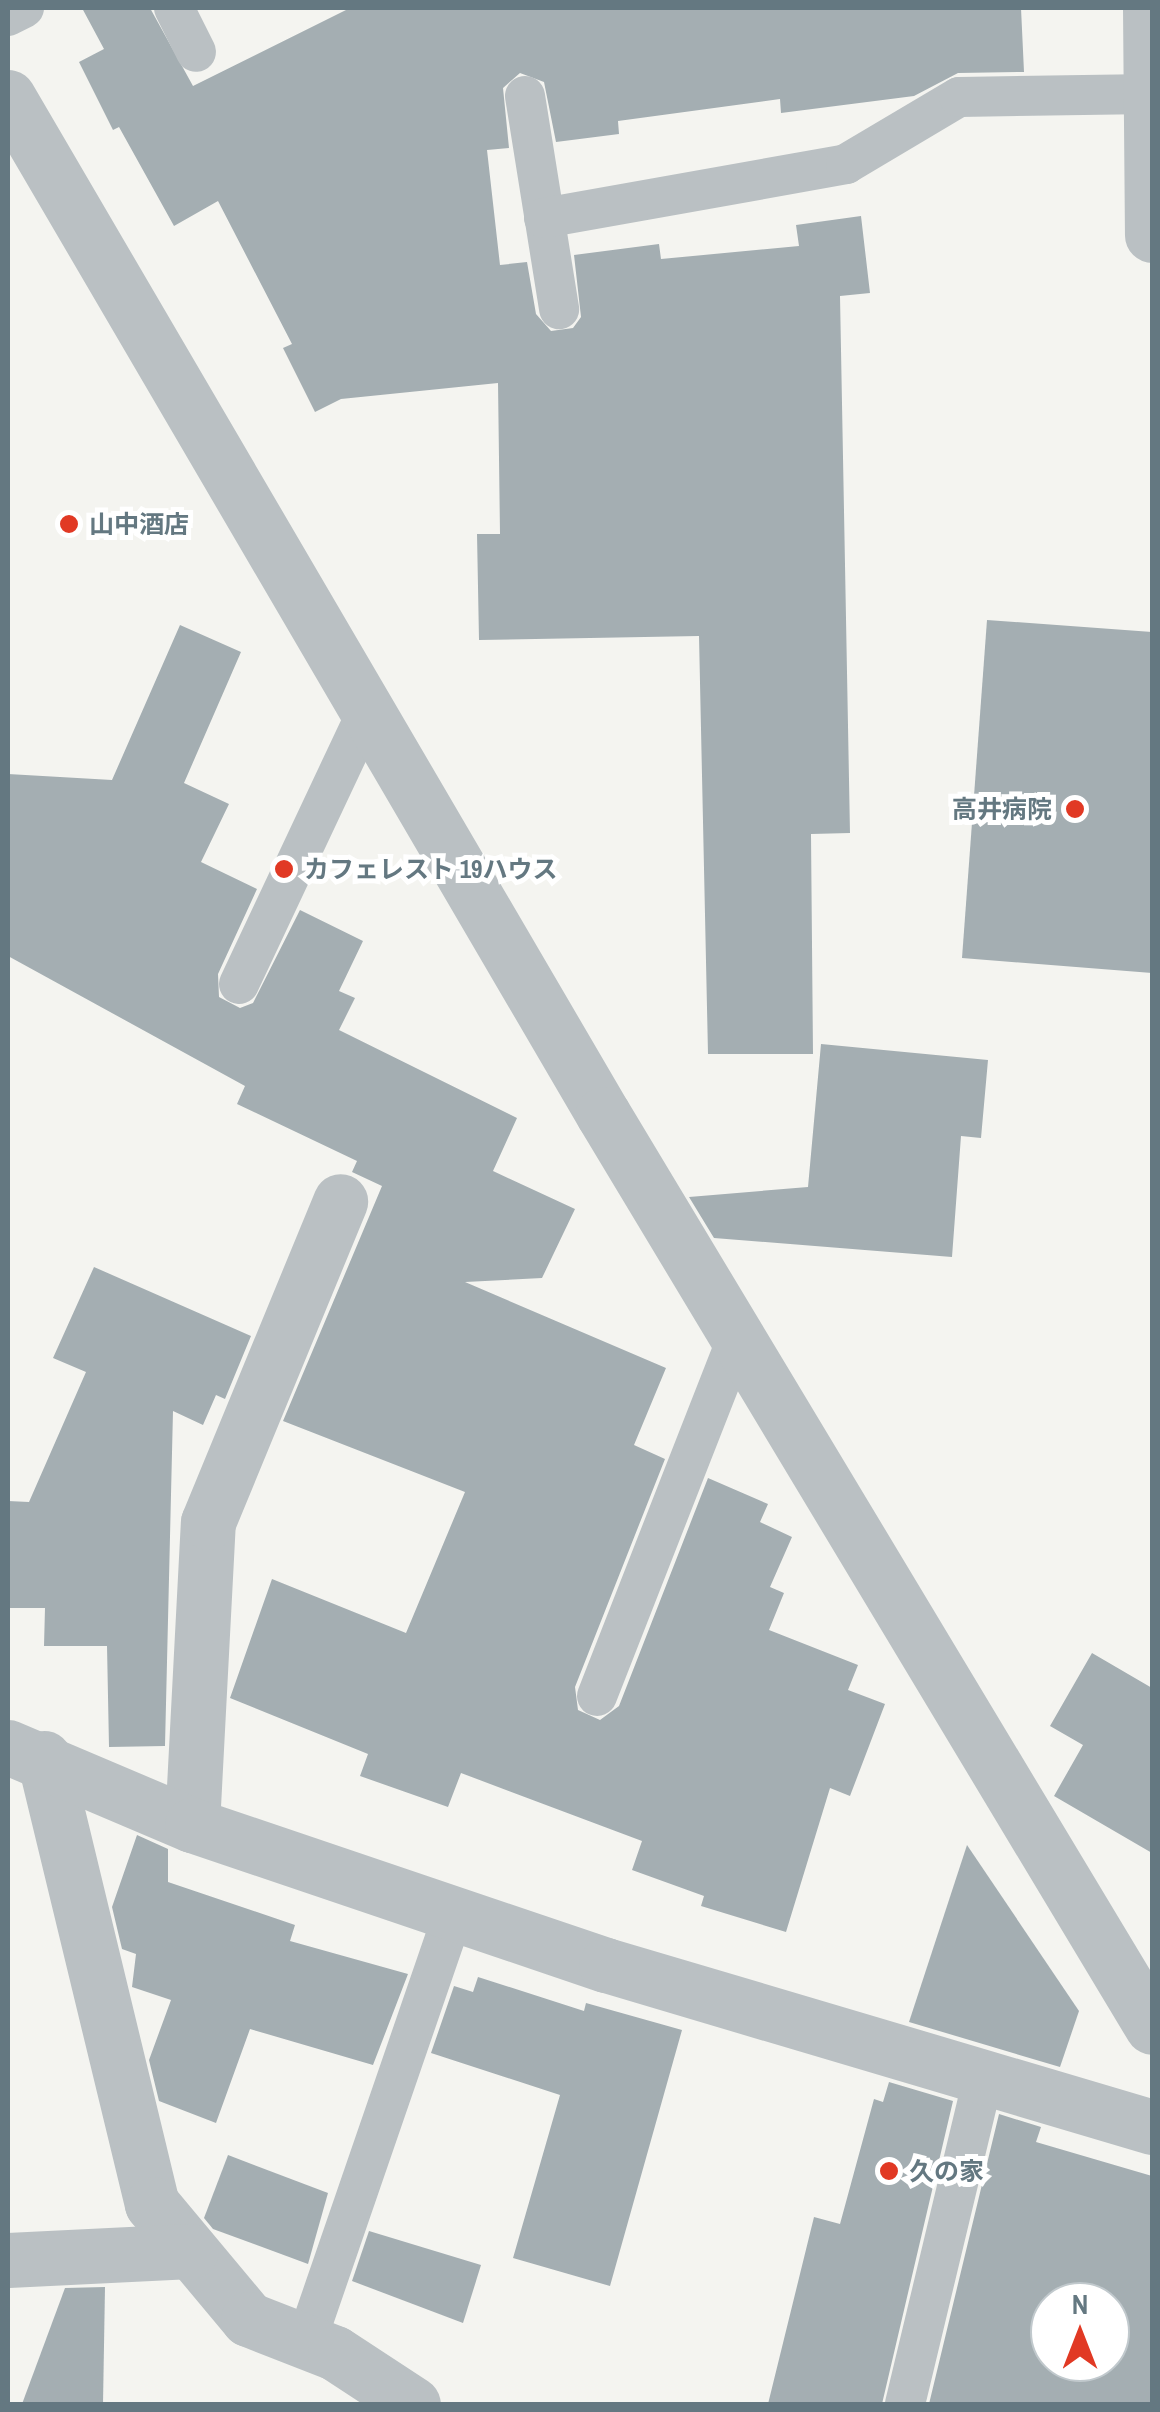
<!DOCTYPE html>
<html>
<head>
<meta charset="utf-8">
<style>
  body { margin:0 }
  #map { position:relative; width:1160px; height:2412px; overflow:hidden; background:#f4f4f0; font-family:"Archivo Narrow","Noto Sans JP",sans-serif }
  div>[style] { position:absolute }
  .building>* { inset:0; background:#a4aeb2 }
  .service>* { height:40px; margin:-20px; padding:0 20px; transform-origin:20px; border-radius:20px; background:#bac0c3 }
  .minor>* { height:55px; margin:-27.5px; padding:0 27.5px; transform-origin:27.5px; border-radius:27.5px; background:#bac0c3 }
  .tertiary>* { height:55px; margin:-27.5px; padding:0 27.5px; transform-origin:27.5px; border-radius:27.5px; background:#bac0c3 }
  .dots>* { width:28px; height:28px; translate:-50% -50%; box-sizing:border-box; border:5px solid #fff; border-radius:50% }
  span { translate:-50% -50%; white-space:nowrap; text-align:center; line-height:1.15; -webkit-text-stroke:10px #fff; paint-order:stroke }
  .poi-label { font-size:25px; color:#647881; font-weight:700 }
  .left { translate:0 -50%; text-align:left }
  .right { translate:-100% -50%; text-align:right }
  .frame { position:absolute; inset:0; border:10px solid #647881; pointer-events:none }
  .north { position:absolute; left:1030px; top:2282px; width:100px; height:100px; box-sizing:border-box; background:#fff; border:2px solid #c1c9cd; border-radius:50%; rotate:0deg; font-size:28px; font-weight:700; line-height:40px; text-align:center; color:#647881 }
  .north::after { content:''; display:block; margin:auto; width:35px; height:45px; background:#e13924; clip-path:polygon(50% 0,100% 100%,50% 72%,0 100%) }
</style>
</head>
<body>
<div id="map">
  <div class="building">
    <div style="clip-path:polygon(82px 8px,150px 8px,193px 86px,350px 8px,1021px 8px,1024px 72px,958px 73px,914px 96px,781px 113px,780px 99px,618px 121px,619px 134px,556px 142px,544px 82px,520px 73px,503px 88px,509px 148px,487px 150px,500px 265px,527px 262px,536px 314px,551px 331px,573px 328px,581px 317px,574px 255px,659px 244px,661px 259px,799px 246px,796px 225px,861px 216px,870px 293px,840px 296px,850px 833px,811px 834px,813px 1054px,708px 1054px,699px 636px,479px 640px,477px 534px,500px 534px,498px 383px,341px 399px,315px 412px,283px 348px,292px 344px,218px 201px,174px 226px,119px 127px,113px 130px,79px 62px,104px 49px)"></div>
    <div style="clip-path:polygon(987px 620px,1152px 632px,1152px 973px,962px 958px)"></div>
    <div style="clip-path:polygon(180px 625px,241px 652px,184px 783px,229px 804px,201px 862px,257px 889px,218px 974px,219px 997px,240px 1008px,253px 1003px,300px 910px,363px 941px,339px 991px,355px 998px,339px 1030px,517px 1118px,493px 1171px,575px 1209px,542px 1278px,465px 1282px,666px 1368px,634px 1445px,665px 1459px,575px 1687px,578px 1710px,600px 1720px,619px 1706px,708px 1478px,768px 1504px,760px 1522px,792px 1537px,770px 1587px,784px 1593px,769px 1630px,858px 1665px,848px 1690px,885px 1704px,850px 1796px,830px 1788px,786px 1932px,701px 1906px,704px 1896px,632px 1870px,642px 1841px,461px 1773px,448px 1807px,360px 1776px,368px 1754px,230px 1698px,272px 1579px,406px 1633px,465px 1492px,283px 1421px,382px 1186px,352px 1172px,357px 1161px,237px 1104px,245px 1086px,8px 956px,8px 774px,112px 780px)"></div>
    <div style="clip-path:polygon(821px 1044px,988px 1060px,981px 1138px,961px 1136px,952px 1257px,714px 1238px,689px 1197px,808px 1187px)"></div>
    <div style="clip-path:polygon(94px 1267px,251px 1336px,225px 1399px,216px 1395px,203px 1425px,173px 1411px,165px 1746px,109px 1747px,107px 1646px,44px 1646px,45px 1608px,8px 1608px,8px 1501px,29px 1502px,86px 1372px,53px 1358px)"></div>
    <div style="clip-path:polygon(1092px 1653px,1152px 1688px,1152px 1853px,1054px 1796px,1083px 1745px,1050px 1726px)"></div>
    <div style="clip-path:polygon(137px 1835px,168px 1849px,168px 1882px,295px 1925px,290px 1941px,408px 1974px,373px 2065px,250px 2029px,216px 2123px,159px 2101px,149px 2060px,171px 2000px,132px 1987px,136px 1954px,122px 1949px,112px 1907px)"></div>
    <div style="clip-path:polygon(967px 1845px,1079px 2011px,1060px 2067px,909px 2022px)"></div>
    <div style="clip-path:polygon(478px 1977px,584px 2011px,586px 2003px,682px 2030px,610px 2286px,513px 2258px,560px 2095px,431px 2053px,454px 1986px,473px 1992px)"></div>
    <div style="clip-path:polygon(889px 2082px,953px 2101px,882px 2404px,768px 2404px,814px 2217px,840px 2224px,874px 2099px,883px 2102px)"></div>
    <div style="clip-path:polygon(evenodd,999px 2114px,1041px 2127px,1036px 2142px,1152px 2176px,1152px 2404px,929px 2404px,999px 2114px,1050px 2302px,1110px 2302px,1110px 2362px,1050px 2362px,1050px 2302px)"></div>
    <div style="clip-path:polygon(228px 2155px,328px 2193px,308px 2264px,213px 2229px,204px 2218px)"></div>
    <div style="clip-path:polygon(369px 2231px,481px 2265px,463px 2323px,352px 2281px)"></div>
    <div style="clip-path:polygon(105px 2287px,103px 2404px,22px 2404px,65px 2288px)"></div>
  </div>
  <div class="service">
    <div style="left:174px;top:8px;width:49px;rotate:63.4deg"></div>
    <div style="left:8px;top:16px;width:18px;rotate:-27deg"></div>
    <div style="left:525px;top:96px;width:216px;rotate:80.9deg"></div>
    <div style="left:544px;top:218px;width:307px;rotate:-10.1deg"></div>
    <div style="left:846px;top:164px;width:131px;rotate:-30.7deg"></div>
    <div style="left:959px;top:97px;width:192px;rotate:-0.9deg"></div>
    <div style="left:239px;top:984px;width:301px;rotate:-64.8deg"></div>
    <div style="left:597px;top:1696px;width:386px;rotate:-68.6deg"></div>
    <div style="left:306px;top:2342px;width:454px;rotate:-71deg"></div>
    <div style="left:905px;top:2404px;width:335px;rotate:-76.5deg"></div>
  </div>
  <div class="minor">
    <div style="left:1150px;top:8px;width:227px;rotate:89.5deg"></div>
    <div style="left:44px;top:1758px;width:459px;rotate:76.4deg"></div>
    <div style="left:152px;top:2204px;width:150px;rotate:50.1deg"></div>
    <div style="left:248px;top:2319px;width:93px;rotate:21.3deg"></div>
    <div style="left:335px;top:2353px;width:93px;rotate:33.2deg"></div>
    <div style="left:192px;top:1825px;width:303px;rotate:-87deg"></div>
    <div style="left:208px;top:1522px;width:347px;rotate:-67.6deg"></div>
    <div style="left:8px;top:2260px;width:183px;rotate:-2.8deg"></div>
  </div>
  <div class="tertiary">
    <div style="left:8px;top:97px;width:1178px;rotate:59.67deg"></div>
    <div style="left:603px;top:1114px;width:1065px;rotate:58.98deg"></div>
    <div style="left:8px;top:1747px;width:200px;rotate:23deg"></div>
    <div style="left:192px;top:1825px;width:437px;rotate:18.7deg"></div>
    <div style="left:606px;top:1965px;width:570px;rotate:16.53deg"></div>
  </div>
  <div class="dots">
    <div style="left:69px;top:524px;background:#e13924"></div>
    <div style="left:1075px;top:809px;background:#e13924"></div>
    <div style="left:284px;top:869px;background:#e13924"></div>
    <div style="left:889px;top:2171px;background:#e13924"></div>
  </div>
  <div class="poi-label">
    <span class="left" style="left:89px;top:524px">山中酒店</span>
    <span class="right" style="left:1052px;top:809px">高井病院</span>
    <span class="left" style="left:304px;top:869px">カフェレスト 19ハウス</span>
    <span class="left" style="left:909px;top:2171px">久の家</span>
  </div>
  <div class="frame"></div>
  <div class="north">N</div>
</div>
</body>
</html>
